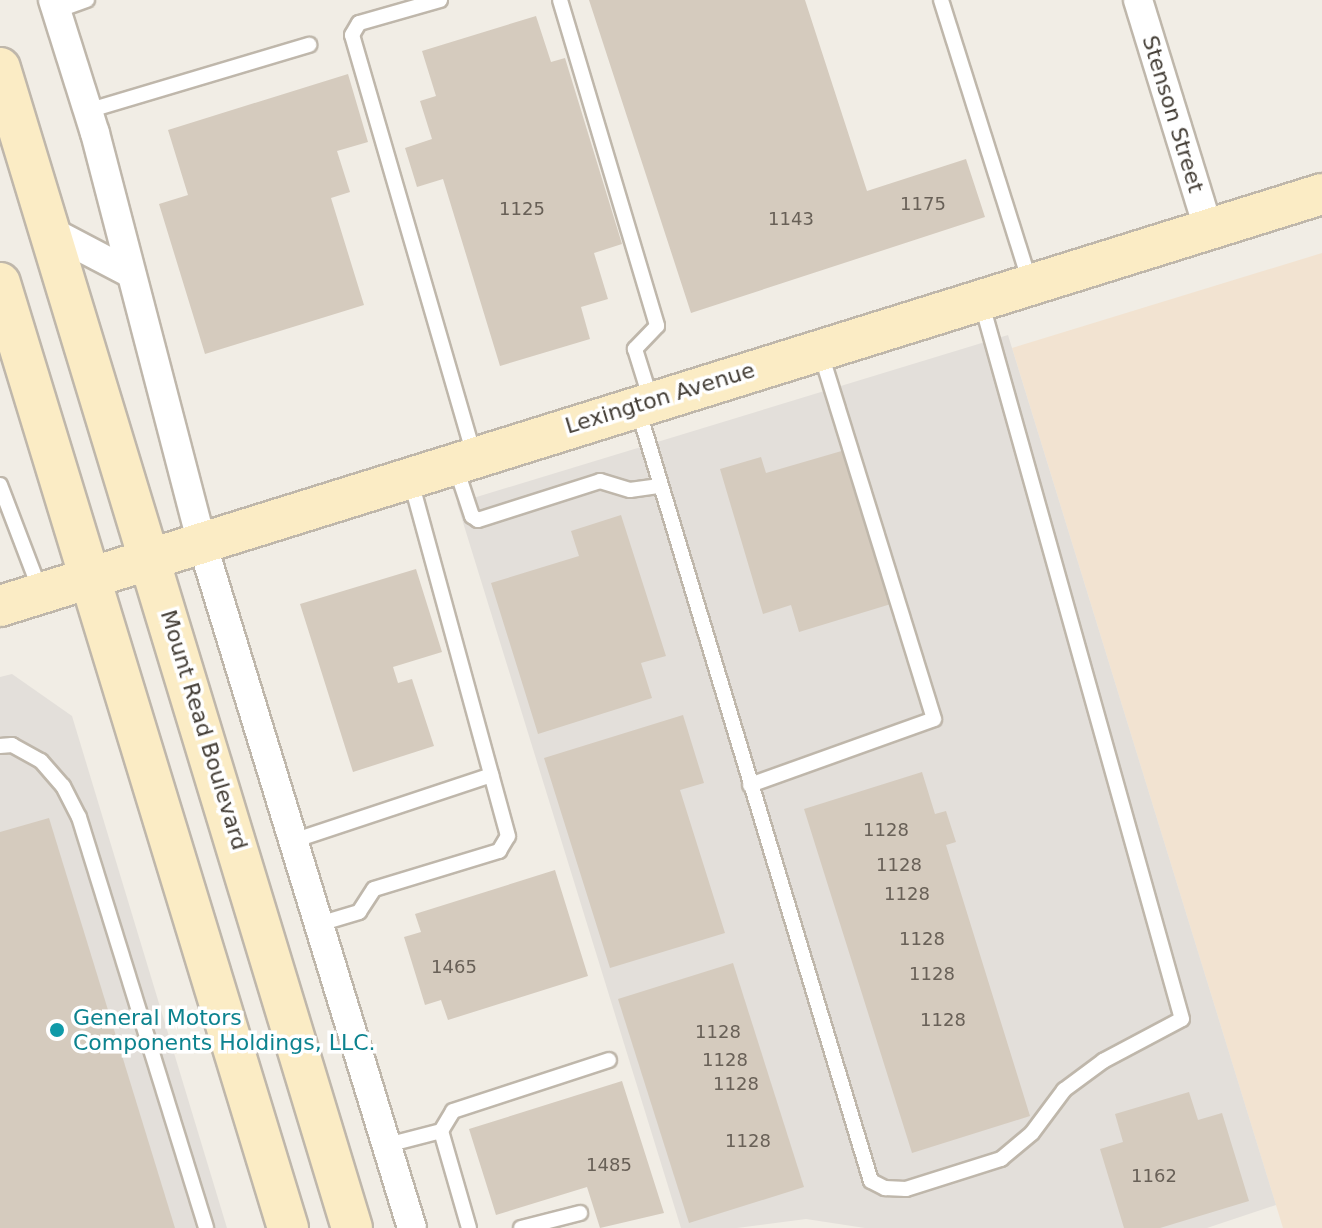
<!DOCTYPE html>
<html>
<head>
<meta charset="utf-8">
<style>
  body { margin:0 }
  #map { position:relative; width:1322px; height:1228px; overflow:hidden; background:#f1ede5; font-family:"DejaVu Sans",sans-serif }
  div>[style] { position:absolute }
  .commercial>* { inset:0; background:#f2e3d1 }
  .industrial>* { inset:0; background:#e3dfda }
  .building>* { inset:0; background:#d5cbbe }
  .roads { filter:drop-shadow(2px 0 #bfb7ab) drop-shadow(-2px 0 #bfb7ab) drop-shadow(0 2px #bfb7ab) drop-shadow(0 -2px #bfb7ab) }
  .lane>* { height:14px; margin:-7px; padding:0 7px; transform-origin:7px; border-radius:7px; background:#fff }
  .street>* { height:28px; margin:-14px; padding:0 14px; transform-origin:14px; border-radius:14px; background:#fff }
  .secondary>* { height:40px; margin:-20px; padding:0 20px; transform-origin:20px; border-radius:20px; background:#fbecc5 }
  .dots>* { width:22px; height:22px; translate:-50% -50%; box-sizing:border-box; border:4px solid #fff; border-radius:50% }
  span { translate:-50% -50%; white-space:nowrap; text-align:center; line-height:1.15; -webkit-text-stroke:7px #fff; paint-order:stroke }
  .number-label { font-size:18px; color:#686057 }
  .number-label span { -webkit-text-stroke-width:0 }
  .street-label { font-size:22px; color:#433d35 }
  .culture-label { font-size:22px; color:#0d838f }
  .left { translate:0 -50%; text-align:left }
</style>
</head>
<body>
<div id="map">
  <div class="commercial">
    <div style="clip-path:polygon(1322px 253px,1322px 1228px,1283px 1228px,1012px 348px)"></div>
  </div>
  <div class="industrial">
    <div style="clip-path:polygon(1008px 335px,1276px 1205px,1207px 1228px,865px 1228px,806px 1219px,737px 1228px,681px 1228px,457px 503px)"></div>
    <div style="clip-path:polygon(12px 674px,72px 716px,227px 1228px,0 1228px,0 677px)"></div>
  </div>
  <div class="building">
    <div style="clip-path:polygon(589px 0,805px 0,867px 191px,966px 159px,985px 217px,691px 313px)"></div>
    <div style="clip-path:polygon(536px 16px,551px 62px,565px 58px,622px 244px,594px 253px,608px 299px,581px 307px,590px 339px,500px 366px,443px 179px,417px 187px,405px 148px,432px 139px,420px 101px,436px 96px,422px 51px)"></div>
    <div style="clip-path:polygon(348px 74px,368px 142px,337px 151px,350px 192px,331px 198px,364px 305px,205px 354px,159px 204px,188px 195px,168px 130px)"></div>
    <div style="clip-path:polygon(845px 450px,891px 604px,799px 632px,791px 605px,763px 614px,720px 469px,761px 457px,766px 473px)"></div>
    <div style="clip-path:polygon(621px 515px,666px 656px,641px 663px,652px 698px,538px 734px,491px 583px,579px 556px,571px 531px)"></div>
    <div style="clip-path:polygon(416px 569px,442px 652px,393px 667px,398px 683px,412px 679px,434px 746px,353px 772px,300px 604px)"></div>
    <div style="clip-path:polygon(683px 715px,704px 783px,680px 790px,725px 933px,610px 968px,544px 758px)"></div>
    <div style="clip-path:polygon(922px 772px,935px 814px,946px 811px,956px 842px,946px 845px,1030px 1116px,912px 1153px,804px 809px)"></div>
    <div style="clip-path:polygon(49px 818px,175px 1228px,0 1228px,0 832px)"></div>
    <div style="clip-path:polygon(555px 870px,588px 976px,448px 1020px,441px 1000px,425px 1005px,404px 937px,421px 932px,415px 914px)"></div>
    <div style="clip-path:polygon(733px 963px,804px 1187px,689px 1223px,618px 999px)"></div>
    <div style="clip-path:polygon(622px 1081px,664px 1213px,600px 1228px,587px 1187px,496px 1215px,469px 1129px)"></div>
    <div style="clip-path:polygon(1189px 1092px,1198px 1120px,1222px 1113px,1249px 1201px,1160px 1228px,1124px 1228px,1100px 1149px,1123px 1142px,1115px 1114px)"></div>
  </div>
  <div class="roads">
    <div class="lane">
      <div style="left:440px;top:0;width:84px;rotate:164.1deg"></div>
      <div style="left:359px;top:23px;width:14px;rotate:120deg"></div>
      <div style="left:352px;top:35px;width:438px;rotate:73.8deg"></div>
      <div style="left:560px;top:0;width:340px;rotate:73.4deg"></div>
      <div style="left:657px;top:326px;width:32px;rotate:134deg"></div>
      <div style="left:635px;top:349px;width:53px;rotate:72.6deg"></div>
      <div style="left:941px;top:0;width:297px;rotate:72.5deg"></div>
      <div style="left:56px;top:11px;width:33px;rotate:-20deg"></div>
      <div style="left:87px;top:111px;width:232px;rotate:-16.6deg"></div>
      <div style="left:638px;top:409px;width:806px;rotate:73.21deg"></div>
      <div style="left:871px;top:1181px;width:16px;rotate:27deg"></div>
      <div style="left:885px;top:1188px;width:21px;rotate:3deg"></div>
      <div style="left:906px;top:1189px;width:100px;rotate:-17.5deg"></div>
      <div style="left:1001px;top:1159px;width:40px;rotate:-40deg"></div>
      <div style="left:1032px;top:1133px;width:54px;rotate:-53.3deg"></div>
      <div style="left:1064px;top:1090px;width:49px;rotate:-36.6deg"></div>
      <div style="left:1103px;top:1061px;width:89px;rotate:-28deg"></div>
      <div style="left:1182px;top:1019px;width:746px;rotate:-105.64deg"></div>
      <div style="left:455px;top:465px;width:54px;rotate:71.6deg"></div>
      <div style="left:472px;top:516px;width:7px;rotate:34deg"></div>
      <div style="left:478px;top:520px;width:128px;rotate:-17.7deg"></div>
      <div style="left:600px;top:481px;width:31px;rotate:17deg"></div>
      <div style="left:630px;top:490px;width:30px;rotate:-8deg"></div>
      <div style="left:0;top:485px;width:112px;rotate:69.1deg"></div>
      <div style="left:0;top:746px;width:12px;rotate:-5deg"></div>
      <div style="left:12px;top:745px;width:33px;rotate:29deg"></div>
      <div style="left:41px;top:761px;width:33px;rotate:49deg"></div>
      <div style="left:63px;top:786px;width:35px;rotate:63deg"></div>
      <div style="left:79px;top:817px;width:430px;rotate:72.8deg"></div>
      <div style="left:750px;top:785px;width:195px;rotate:-19.7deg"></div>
      <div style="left:934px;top:719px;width:383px;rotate:-107.2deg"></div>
      <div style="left:293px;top:841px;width:209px;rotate:-18.4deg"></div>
      <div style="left:319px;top:924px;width:42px;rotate:-16.7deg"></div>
      <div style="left:359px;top:912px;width:27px;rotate:-57deg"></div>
      <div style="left:374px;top:889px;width:131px;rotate:-16.9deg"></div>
      <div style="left:499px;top:851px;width:17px;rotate:-59deg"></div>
      <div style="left:508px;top:836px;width:368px;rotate:-105.3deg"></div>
      <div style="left:387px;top:1145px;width:56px;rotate:-14.5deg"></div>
      <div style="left:469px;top:1228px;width:101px;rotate:-106.1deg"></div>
      <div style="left:441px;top:1131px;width:23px;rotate:-59deg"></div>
      <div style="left:453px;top:1111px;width:164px;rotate:-18.1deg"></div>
      <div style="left:521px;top:1228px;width:61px;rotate:-14.3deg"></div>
    </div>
    <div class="street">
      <div style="left:53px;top:0;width:139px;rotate:72.5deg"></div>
      <div style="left:95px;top:133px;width:424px;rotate:75.4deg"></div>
      <div style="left:202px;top:543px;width:716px;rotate:72.96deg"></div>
      <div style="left:1138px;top:0;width:239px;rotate:72.9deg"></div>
      <div style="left:52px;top:232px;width:88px;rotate:27.7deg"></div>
    </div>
    <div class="secondary">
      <div style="left:0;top:68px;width:1212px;rotate:73.12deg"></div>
      <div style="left:0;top:283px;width:988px;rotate:73.05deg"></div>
      <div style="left:0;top:606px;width:1385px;rotate:-17.31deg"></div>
    </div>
  </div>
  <div class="dots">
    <div style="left:57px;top:1030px;background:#0f9aa8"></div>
  </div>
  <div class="number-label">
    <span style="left:923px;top:204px">1175</span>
    <span style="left:522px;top:209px">1125</span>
    <span style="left:791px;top:219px">1143</span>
    <span style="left:886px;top:830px">1128</span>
    <span style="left:899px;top:865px">1128</span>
    <span style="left:907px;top:894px">1128</span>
    <span style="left:922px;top:939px">1128</span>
    <span style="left:454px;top:967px">1465</span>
    <span style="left:932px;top:974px">1128</span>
    <span style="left:943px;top:1020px">1128</span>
    <span style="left:718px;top:1032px">1128</span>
    <span style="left:725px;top:1060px">1128</span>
    <span style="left:736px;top:1084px">1128</span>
    <span style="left:748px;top:1141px">1128</span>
    <span style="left:609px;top:1165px">1485</span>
    <span style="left:1154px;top:1176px">1162</span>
  </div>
  <div class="street-label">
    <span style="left:1173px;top:114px;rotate:73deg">Stenson Street</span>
    <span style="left:660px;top:398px;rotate:-17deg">Lexington Avenue</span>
    <span style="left:204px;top:730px;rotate:73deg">Mount Read Boulevard</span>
  </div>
  <div class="culture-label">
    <span class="left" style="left:73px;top:1030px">General Motors<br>Components Holdings, LLC.</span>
  </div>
</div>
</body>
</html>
